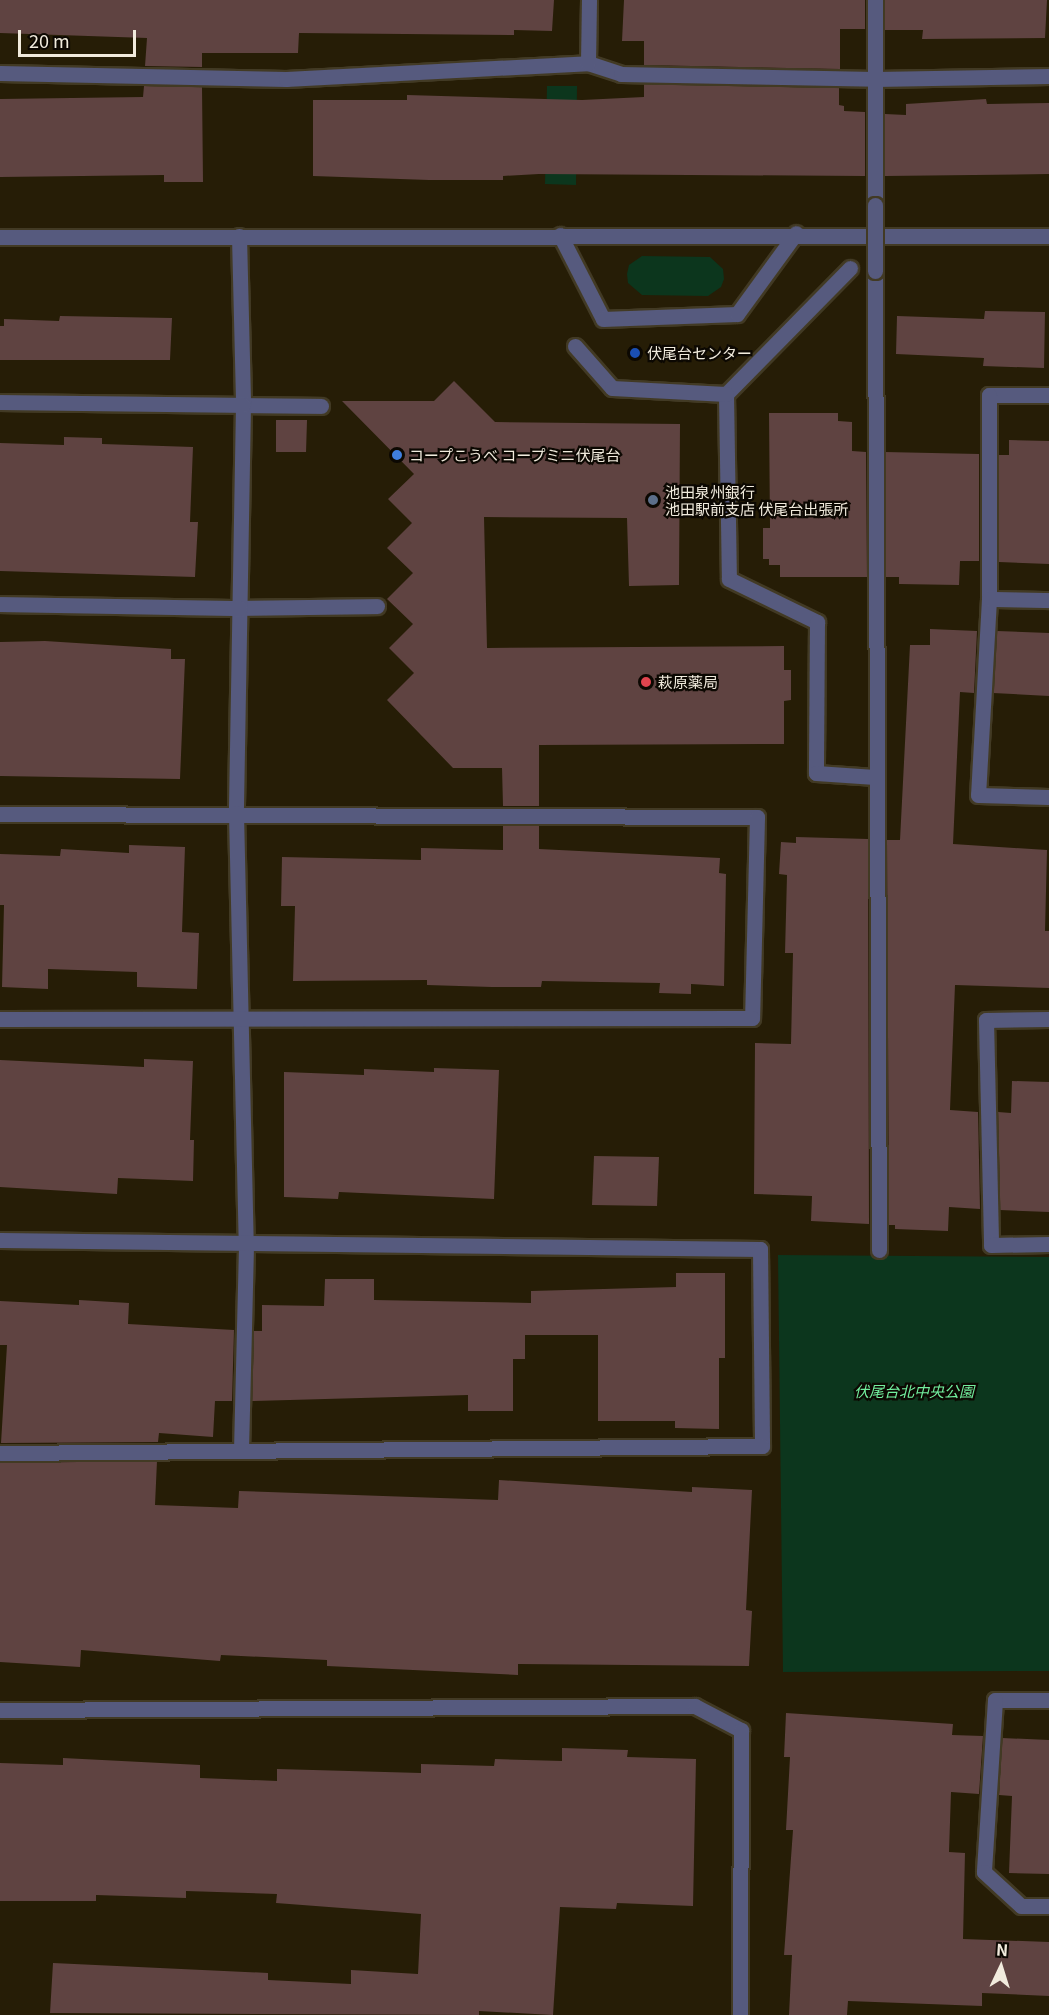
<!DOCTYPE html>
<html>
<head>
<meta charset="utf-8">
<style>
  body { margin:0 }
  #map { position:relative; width:1049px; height:2015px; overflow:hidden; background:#261d06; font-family:Georgia,"Noto Sans JP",serif }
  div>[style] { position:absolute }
  .green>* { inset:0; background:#0c361d }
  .building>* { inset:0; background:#5f4341 }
  .roads { filter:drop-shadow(2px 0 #423a24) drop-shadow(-2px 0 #423a24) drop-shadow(0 2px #423a24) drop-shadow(0 -2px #423a24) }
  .service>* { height:15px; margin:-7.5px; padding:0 7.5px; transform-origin:7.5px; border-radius:7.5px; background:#565a7e }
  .pedestrian>* { height:15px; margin:-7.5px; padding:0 7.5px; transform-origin:7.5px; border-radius:7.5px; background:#565a7e }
  .minor>* { height:15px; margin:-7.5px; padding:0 7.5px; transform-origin:7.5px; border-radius:7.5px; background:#565a7e }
  .tertiary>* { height:15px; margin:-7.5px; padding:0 7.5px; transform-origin:7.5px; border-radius:7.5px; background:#565a7e }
  .bridges { filter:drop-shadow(2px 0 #423a24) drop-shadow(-2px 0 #423a24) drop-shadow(0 2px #423a24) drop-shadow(0 -2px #423a24) }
  .pedestrian-bridge>* { height:15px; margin:-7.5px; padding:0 7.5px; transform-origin:7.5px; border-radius:7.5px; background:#565a7e }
  .dots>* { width:16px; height:16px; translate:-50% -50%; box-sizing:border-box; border:3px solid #0c0802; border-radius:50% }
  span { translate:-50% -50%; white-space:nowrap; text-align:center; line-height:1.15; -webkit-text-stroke:4.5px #0c0802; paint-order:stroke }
  .poi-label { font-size:15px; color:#f1ebdd }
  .left { translate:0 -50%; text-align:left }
  .park-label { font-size:15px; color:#72ef9e; font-style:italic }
  .north { position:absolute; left:971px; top:1937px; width:60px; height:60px; -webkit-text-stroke:4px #0c0802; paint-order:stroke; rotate:4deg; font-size:16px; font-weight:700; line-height:24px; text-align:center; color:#f1ebdd }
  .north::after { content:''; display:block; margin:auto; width:21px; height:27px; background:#f1ebdd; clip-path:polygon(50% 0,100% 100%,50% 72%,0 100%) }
  .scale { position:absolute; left:18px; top:30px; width:118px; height:27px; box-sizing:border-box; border:3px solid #f1ebdd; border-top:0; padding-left:8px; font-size:18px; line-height:21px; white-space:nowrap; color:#f1ebdd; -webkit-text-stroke:4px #0c0802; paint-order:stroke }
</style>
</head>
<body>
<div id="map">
  <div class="green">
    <div style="clip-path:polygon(547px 86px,577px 86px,576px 185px,545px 184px)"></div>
    <div style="clip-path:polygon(642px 256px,710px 257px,723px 269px,724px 279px,721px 287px,708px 296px,642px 295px,628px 283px,627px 274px,629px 265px)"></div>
    <div style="clip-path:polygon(778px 1255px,1049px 1257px,1049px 1671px,783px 1672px)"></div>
  </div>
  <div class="building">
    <div style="clip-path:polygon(0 0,554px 0,552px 31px,514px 30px,514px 35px,299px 33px,298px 53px,202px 53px,202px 67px,145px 66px,147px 38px,0 33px)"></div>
    <div style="clip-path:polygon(624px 0,865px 0,865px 29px,840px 29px,840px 69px,644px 65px,644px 41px,622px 41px)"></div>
    <div style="clip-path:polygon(885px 0,1047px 0,1045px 38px,922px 39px,923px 30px,885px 30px)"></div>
    <div style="clip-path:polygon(644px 84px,839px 88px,839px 105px,844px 106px,844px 111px,865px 112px,865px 176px,539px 174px,503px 176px,503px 180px,429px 180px,313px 176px,313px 100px,407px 100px,407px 95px,582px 100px,644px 97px)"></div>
    <div style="clip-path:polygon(144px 86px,202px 87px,203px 182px,164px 182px,164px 175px,0 177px,0 99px,143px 97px)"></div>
    <div style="clip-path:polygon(986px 99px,987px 104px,1049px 103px,1049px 174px,885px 176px,885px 114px,906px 115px,906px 104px)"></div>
    <div style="clip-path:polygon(985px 311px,1045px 312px,1044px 368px,983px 366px,984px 358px,896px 354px,897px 316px,984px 319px)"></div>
    <div style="clip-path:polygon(60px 316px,172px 318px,170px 360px,0 360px,0 326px,4px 326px,4px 319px,59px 321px)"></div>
    <div style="clip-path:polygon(454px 381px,495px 422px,680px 424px,679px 585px,629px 586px,627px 518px,484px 517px,487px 648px,784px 646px,784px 670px,791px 670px,791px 700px,784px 701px,784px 744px,539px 745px,539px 806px,503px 806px,502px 768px,453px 768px,387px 700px,414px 673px,389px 648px,413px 624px,387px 599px,413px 573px,387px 548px,412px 523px,388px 499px,414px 474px,342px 401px,434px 401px)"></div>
    <div style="clip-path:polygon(769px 413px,838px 413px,838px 421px,852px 422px,852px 451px,866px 452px,867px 577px,780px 577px,780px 565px,769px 565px,769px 559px,763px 559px,763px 528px,770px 528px)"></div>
    <div style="clip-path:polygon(276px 420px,307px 420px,306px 452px,276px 452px)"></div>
    <div style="clip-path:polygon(64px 437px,102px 438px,102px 444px,193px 447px,190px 522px,198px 522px,195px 577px,0 571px,0 443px,64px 445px)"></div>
    <div style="clip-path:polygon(1009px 440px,1049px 441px,1049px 564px,999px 562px,999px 455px,1009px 455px)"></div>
    <div style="clip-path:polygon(885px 452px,979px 454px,979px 561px,960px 561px,959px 585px,899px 584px,899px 577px,886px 577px)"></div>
    <div style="clip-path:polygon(930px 629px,977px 631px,974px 693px,960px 692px,953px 844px,1047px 850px,1045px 931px,1049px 931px,1049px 988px,955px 985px,950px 1110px,978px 1112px,980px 1209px,949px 1207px,948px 1231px,895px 1229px,895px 1225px,889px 1225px,887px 840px,900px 840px,910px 645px,930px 645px)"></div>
    <div style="clip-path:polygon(997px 631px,1049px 633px,1049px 696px,993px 693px)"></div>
    <div style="clip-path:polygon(45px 641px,171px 649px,171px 659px,185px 659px,180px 779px,0 776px,0 642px)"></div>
    <div style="clip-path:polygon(503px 826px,539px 826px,539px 849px,720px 858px,719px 873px,726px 874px,724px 986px,691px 984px,691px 994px,659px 993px,660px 983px,542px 981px,541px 987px,492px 987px,427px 985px,427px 980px,293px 981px,295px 906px,281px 906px,282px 857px,421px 860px,421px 848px,503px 850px)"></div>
    <div style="clip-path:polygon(796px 837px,868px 839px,869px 1224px,811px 1221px,812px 1196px,754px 1194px,755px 1043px,791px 1044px,793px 953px,785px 953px,787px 875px,779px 874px,781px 842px,796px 843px)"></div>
    <div style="clip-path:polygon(129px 845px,185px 847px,182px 932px,199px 933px,197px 989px,137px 987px,137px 972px,48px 969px,48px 989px,2px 987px,4px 905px,0 905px,0 854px,60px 856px,61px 849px,129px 853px)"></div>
    <div style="clip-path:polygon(144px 1059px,193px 1061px,190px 1140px,194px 1140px,193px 1181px,118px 1178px,117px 1194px,0 1187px,0 1060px,144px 1067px)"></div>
    <div style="clip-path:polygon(434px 1068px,499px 1070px,494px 1199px,339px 1192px,338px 1199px,284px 1197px,284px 1072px,364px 1075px,364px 1069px,434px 1072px)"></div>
    <div style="clip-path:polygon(1012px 1081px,1049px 1082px,1049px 1212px,1000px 1210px,998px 1112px,1011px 1113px)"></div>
    <div style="clip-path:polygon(594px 1156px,659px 1157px,657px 1206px,592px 1205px)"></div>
    <div style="clip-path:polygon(676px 1273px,725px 1273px,725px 1358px,719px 1358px,719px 1429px,675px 1428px,675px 1421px,598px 1421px,598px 1335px,525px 1335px,525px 1359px,513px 1359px,513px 1411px,468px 1411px,468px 1395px,252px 1401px,254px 1331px,262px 1331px,262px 1305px,324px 1306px,325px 1279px,374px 1279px,374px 1300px,531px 1303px,531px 1291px,676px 1287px)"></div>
    <div style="clip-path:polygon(79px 1300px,129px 1303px,128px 1324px,234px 1330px,232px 1401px,215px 1401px,213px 1437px,159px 1433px,158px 1442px,1px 1443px,7px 1345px,0 1345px,0 1301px,79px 1305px)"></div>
    <div style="clip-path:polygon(157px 1461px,155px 1505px,238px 1508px,239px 1491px,498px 1500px,499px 1480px,692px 1492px,692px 1487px,752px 1490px,746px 1610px,752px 1611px,749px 1666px,518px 1664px,518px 1675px,327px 1666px,327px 1660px,221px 1655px,220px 1661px,81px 1650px,80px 1667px,0 1662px,0 1463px)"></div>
    <div style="clip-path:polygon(786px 1713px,953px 1724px,952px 1735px,983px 1736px,979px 1794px,951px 1792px,949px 1852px,965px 1853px,963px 1939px,1049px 1942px,1049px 1996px,982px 1993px,982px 2006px,848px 2001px,847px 2015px,789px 2015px,792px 1955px,784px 1955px,793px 1830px,786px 1830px,790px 1757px,784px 1757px)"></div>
    <div style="clip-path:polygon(1002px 1738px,1049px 1740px,1049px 1874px,1009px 1873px,1012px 1796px,999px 1795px)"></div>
    <div style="clip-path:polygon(562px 1748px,628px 1750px,627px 1757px,696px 1759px,693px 1906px,617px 1903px,616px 1909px,560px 1907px,553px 2015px,479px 2011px,479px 2015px,50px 2013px,53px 1963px,268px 1973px,268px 1980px,351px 1984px,351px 1970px,418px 1974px,421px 1914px,276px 1903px,277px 1894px,186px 1891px,186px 1898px,96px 1895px,96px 1901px,0 1901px,0 1763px,63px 1765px,63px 1758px,200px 1765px,200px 1778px,277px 1781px,277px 1769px,421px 1773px,421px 1764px,494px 1766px,495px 1759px,562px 1761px)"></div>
  </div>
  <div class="roads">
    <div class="service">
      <div style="left:243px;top:405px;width:78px;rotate:0.7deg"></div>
      <div style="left:240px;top:608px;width:137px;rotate:-0.8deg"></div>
    </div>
    <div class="pedestrian">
      <div style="left:588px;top:63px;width:35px;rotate:18deg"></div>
      <div style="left:621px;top:74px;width:254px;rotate:1.1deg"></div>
      <div style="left:875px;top:79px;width:174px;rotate:-1deg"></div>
      <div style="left:875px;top:205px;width:205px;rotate:-90deg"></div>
      <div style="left:850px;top:268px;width:177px;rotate:134.5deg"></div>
      <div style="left:726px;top:394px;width:185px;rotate:89.1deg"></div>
      <div style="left:729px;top:579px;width:98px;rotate:26deg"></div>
      <div style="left:817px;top:622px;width:151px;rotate:90.4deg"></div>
      <div style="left:816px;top:773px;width:59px;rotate:3.9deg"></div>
      <div style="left:875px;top:271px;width:979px;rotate:89.77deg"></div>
      <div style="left:575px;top:346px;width:56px;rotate:48.6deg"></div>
      <div style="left:612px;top:388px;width:114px;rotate:3deg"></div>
    </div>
    <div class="minor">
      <div style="left:0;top:73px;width:286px;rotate:1.2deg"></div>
      <div style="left:286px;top:79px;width:302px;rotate:-3deg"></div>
      <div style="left:588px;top:63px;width:63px;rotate:-89.1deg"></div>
      <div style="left:560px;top:235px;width:94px;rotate:62.9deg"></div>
      <div style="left:603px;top:319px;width:134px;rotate:-2.1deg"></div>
      <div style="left:737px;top:314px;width:100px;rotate:-53.9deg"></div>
      <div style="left:239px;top:236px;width:169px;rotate:88.6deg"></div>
      <div style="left:243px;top:405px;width:408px;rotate:91deg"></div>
      <div style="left:236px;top:813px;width:433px;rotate:88.7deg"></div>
      <div style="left:246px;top:1246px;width:204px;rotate:91.4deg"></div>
      <div style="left:1049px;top:395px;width:60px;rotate:180deg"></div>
      <div style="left:989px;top:395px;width:204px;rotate:90deg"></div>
      <div style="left:989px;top:599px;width:196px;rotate:93.2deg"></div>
      <div style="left:978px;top:795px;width:71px;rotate:1.6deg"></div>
      <div style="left:0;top:402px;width:243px;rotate:0.7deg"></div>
      <div style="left:989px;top:599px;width:60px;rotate:1deg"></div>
      <div style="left:0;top:604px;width:240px;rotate:1deg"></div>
      <div style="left:0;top:814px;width:757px;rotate:0.23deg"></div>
      <div style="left:757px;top:817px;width:201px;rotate:91.4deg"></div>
      <div style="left:752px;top:1018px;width:752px;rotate:179.92deg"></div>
      <div style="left:1049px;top:1019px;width:63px;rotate:179.1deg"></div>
      <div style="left:986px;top:1020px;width:225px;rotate:88.7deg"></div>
      <div style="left:991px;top:1245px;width:58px;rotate:-1deg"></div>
      <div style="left:0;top:1240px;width:760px;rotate:0.68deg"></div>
      <div style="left:760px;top:1249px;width:197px;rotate:89.4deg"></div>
      <div style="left:762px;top:1446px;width:762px;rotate:179.47deg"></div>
      <div style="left:1049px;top:1700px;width:54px;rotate:180deg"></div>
      <div style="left:995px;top:1700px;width:172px;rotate:93.7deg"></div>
      <div style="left:984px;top:1872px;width:50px;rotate:42.6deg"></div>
      <div style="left:1021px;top:1906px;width:28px"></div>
      <div style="left:0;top:1710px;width:695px;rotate:-0.33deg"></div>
      <div style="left:695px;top:1706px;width:52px;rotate:27.6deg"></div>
      <div style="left:741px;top:1730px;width:285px;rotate:90.2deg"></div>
    </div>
    <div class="tertiary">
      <div style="left:0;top:237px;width:1049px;rotate:-0.05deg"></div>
    </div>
  </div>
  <div class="bridges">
    <div class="pedestrian-bridge">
      <div style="left:875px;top:271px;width:66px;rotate:-90deg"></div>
    </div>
  </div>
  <div class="dots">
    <div style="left:635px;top:353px;background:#1a4fb4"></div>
    <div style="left:397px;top:455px;background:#3f7fe0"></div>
    <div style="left:653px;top:500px;background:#5c6f8a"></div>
    <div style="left:646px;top:682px;background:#e0444e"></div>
  </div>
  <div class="poi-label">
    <span class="left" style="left:647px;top:353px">伏尾台センター</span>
    <span class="left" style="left:409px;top:455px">コープこうべ コープミニ伏尾台</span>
    <span class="left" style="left:665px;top:500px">池田泉州銀行<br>池田駅前支店 伏尾台出張所</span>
    <span class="left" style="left:658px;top:682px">萩原薬局</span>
  </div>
  <div class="park-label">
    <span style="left:914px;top:1391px">伏尾台北中央公園</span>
  </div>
  <div class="north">N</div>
  <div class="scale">20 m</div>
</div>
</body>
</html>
